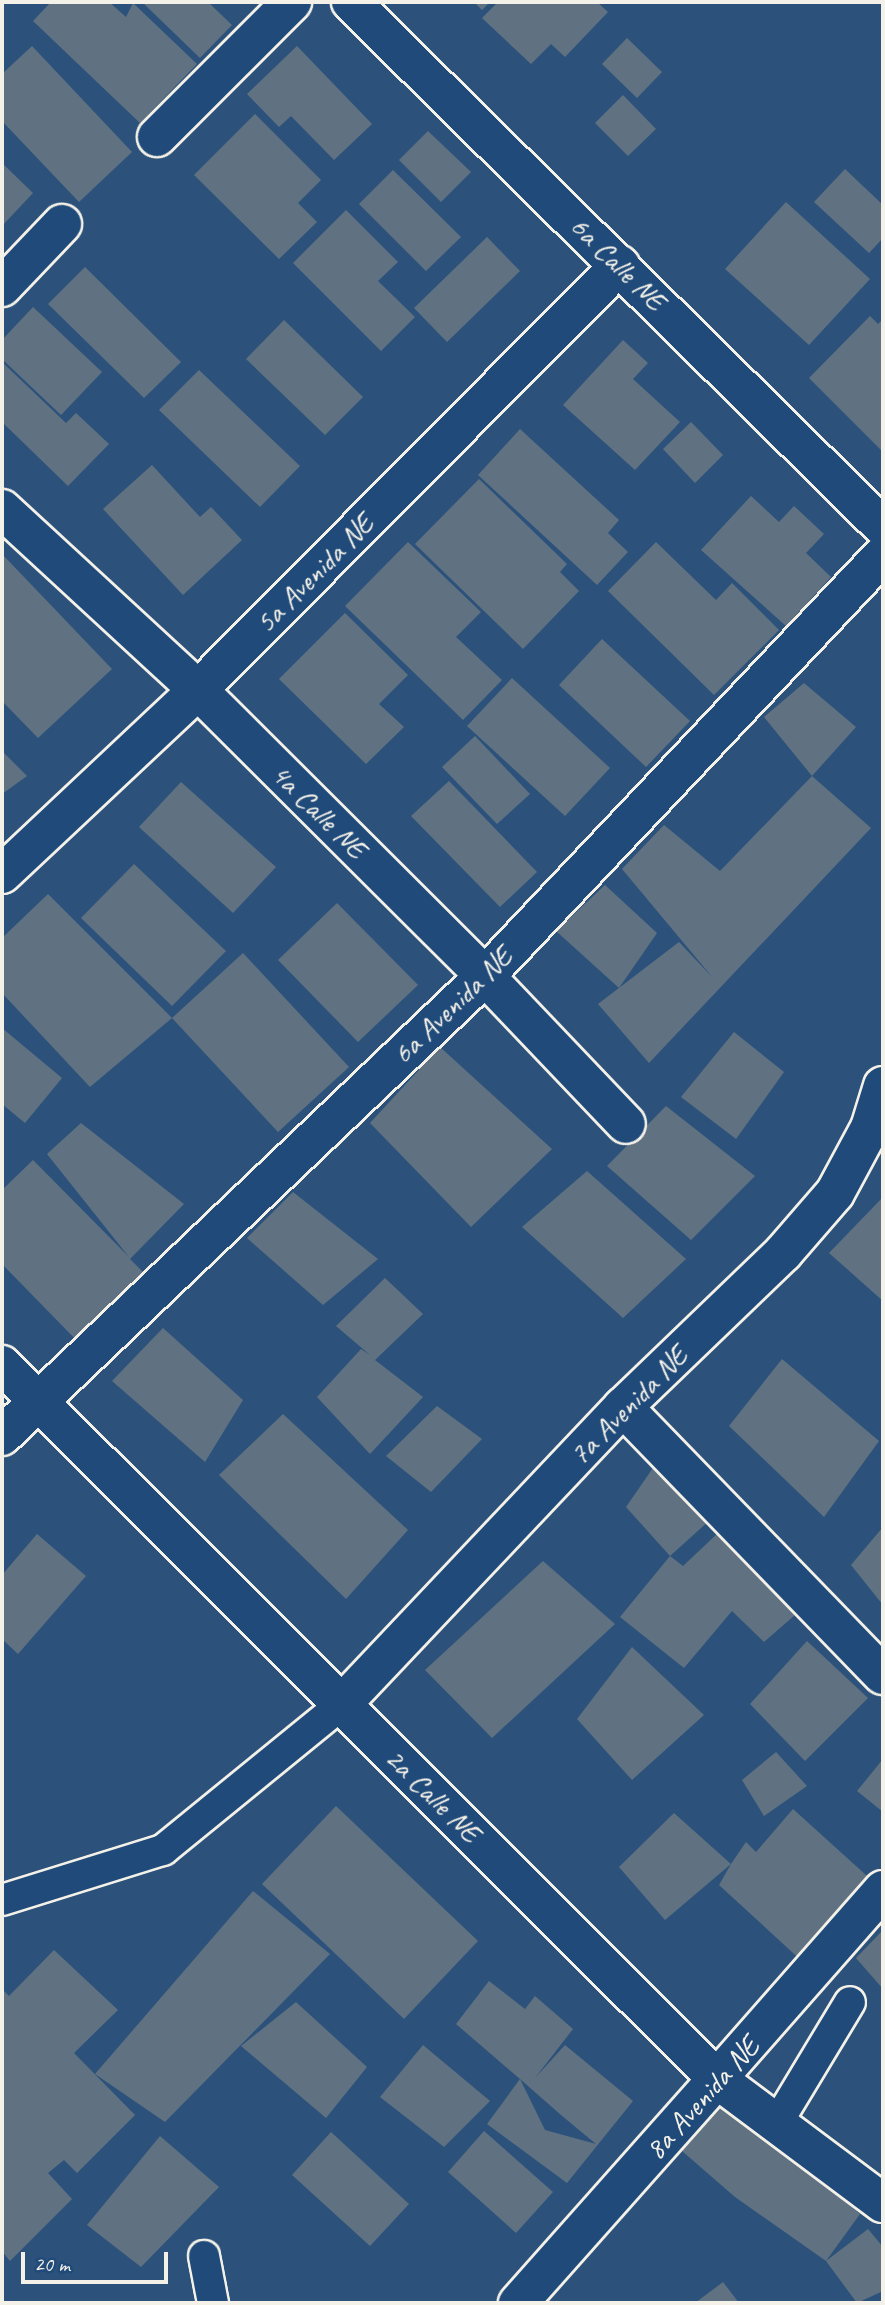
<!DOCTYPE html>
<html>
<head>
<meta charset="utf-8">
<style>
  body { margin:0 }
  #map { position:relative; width:885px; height:2305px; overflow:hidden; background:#2c527b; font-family:Caveat,sans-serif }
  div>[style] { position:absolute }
  .building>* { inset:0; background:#607281 }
  .roads { filter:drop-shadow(2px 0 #f4f1e8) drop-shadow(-2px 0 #f4f1e8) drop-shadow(0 2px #f4f1e8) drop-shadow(0 -2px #f4f1e8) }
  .lane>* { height:30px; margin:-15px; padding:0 15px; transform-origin:15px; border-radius:15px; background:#1f4a7a }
  .street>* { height:38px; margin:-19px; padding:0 19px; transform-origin:19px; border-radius:19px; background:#1f4a7a }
  .secondary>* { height:38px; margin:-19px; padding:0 19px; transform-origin:19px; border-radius:19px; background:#1f4a7a }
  span { translate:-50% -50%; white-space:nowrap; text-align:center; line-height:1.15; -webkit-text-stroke:5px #1f4a7a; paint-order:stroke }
  .street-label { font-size:30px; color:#f4f1e8 }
  .frame { position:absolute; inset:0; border:4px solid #f4f1e8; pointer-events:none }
  .scale { position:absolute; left:21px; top:2252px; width:147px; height:32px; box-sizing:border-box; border:4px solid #f4f1e8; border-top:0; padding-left:9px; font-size:21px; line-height:24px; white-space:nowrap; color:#f4f1e8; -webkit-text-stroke:5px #1f4a7a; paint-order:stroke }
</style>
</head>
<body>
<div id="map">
  <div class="building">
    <div style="clip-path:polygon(51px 2px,109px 2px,126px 17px,133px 3px,197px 64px,140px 123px,33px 21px)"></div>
    <div style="clip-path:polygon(142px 2px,208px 2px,232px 25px,200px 58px)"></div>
    <div style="clip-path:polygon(474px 2px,490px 2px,482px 10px)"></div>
    <div style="clip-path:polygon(498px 2px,597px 2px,608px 12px,565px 57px,551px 44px,531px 64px,482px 18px)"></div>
    <div style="clip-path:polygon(627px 38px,662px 72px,637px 98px,602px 64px)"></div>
    <div style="clip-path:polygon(32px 46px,132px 152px,79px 202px,2px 121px,2px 74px)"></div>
    <div style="clip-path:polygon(297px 46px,372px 124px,334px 160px,291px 116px,279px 127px,247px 94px)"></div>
    <div style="clip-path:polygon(623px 95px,656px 129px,628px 156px,595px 123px)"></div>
    <div style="clip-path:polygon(255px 114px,321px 180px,298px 203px,317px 222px,279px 259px,194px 175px)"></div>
    <div style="clip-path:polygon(428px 131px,471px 172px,441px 202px,399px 160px)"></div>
    <div style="clip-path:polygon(2px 163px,33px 193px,2px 226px)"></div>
    <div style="clip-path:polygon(845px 169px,883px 205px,883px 238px,869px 253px,814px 202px)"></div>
    <div style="clip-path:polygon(393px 170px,461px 237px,426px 271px,359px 204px)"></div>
    <div style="clip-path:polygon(786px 202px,870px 279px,809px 345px,725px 269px)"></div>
    <div style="clip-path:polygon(346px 210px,398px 262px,378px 281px,415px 317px,381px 351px,293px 263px)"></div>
    <div style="clip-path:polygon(487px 237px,520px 271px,447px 342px,414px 308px)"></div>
    <div style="clip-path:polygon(85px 267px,181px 362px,144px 398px,48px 304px)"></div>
    <div style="clip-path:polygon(33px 307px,102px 372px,61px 415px,2px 359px,2px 340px)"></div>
    <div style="clip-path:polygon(870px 316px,878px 324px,883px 319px,883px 452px,809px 378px)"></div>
    <div style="clip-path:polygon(284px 320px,363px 397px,325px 435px,246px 359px)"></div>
    <div style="clip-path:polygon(623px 340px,648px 363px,633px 379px,680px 422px,635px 470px,563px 405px)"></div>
    <div style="clip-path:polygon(2px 362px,66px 423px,76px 413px,109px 444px,68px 486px,2px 422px)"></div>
    <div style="clip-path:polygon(199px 370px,300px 466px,260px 507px,159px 410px)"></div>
    <div style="clip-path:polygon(691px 422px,723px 455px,695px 483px,663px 449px)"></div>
    <div style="clip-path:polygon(520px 429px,619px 520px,608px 533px,628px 552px,597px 585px,478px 475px)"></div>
    <div style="clip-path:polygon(152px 465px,200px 517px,211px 507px,242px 540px,183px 595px,103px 509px)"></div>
    <div style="clip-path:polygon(479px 479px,567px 564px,560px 572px,579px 591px,523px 649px,415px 544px)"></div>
    <div style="clip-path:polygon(751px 496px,779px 522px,794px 506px,824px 534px,806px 553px,831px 577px,786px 626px,701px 550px)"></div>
    <div style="clip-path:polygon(408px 542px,481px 612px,456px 637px,502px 680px,463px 720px,345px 606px)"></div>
    <div style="clip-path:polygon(656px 542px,716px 600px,732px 583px,779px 630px,714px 695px,608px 591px)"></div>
    <div style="clip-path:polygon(2px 554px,112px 669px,38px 738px,2px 701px)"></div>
    <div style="clip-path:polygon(345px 613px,408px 675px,379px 704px,404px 727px,366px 764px,279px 679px)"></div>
    <div style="clip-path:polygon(602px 639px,690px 721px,646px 767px,559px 685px)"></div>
    <div style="clip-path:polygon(512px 678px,610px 768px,565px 816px,467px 726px)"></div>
    <div style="clip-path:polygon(804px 683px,856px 727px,812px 776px,764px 717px)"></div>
    <div style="clip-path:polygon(475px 736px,530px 794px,497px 824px,442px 767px)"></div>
    <div style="clip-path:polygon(2px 751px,27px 776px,2px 794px)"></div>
    <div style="clip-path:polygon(812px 776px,871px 828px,649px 1063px,598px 1004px,679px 942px,713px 978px,622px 869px,664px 825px,720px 871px)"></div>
    <div style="clip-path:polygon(449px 781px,537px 872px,500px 907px,411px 816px)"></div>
    <div style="clip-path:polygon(181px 782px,276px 867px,233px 913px,139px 827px)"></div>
    <div style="clip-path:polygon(134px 864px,226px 951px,172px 1006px,81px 918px)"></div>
    <div style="clip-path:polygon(605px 885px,657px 933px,619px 988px,556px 931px)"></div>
    <div style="clip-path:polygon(48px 894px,172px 1018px,90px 1087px,2px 993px,2px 938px)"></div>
    <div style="clip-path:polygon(337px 903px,418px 985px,358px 1042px,278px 960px)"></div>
    <div style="clip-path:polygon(243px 953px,349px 1067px,278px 1132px,172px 1018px)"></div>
    <div style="clip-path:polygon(2px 1028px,62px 1078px,25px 1123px,2px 1104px)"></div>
    <div style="clip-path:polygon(734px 1032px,784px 1072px,736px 1139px,681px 1097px)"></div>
    <div style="clip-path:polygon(440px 1047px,552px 1149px,471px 1227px,370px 1123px)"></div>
    <div style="clip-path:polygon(666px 1106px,755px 1176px,691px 1240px,607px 1166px)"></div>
    <div style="clip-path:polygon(81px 1123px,184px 1204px,130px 1259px,151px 1280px,83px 1347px,2px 1264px,2px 1190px,33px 1160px,129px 1257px,47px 1154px)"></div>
    <div style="clip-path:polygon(587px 1171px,686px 1259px,623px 1318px,522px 1227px)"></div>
    <div style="clip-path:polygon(293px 1192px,378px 1259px,323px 1305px,247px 1238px)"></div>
    <div style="clip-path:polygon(883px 1197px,883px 1301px,829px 1253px)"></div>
    <div style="clip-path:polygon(385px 1278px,423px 1314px,375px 1360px,423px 1397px,370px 1454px,317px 1397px,361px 1349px,370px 1355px,336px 1326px)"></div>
    <div style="clip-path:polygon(163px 1328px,243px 1400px,205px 1462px,112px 1381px)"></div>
    <div style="clip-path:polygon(782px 1359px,879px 1441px,824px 1517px,729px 1426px)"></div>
    <div style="clip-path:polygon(437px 1406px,482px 1439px,431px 1492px,386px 1456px)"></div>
    <div style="clip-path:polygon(283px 1414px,408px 1530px,346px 1599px,219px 1475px)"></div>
    <div style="clip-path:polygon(655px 1465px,710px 1520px,670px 1556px,626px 1507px)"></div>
    <div style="clip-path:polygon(883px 1527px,883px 1605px,851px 1565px)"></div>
    <div style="clip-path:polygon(719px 1532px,803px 1608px,764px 1642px,732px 1611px,684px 1668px,620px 1617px,670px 1556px,683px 1566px)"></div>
    <div style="clip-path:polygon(37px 1534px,86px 1576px,18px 1654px,2px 1639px,2px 1575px)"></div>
    <div style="clip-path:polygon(543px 1561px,615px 1624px,492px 1738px,425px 1670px)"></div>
    <div style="clip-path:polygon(807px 1641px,868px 1698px,805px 1761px,750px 1704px)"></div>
    <div style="clip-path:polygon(632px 1647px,704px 1715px,632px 1780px,577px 1719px)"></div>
    <div style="clip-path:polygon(776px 1752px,807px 1786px,764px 1816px,742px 1780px)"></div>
    <div style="clip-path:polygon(883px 1759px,883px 1812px,857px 1791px)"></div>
    <div style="clip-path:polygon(336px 1806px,478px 1941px,404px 2019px,262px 1884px)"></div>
    <div style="clip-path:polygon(793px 1809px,877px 1885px,805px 1964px,719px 1885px,731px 1864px,665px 1920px,619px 1867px,674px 1813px,731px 1864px,746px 1842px,756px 1852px)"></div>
    <div style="clip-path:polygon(253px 1891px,330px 1954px,165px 2122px,95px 2074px)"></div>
    <div style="clip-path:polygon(883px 1930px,883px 1989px,856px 1958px)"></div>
    <div style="clip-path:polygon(54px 1950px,118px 2010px,74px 2053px,135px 2115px,77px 2173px,64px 2160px,48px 2173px,72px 2199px,10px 2261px,2px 2251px,2px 1989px,9px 1996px)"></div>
    <div style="clip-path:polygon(evenodd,489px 1981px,525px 2009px,535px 1996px,573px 2029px,535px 2078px,565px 2045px,633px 2101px,567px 2183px,487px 2124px,520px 2079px,456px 2024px,489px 1981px,520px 2079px,561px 2115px,596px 2144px,545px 2130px,520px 2079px)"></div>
    <div style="clip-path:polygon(296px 2002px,367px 2067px,326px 2118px,241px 2046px)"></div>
    <div style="clip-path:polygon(423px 2045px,490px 2101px,444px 2147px,380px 2097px)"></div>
    <div style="clip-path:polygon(729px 2092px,828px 2173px,821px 2182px,860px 2214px,826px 2261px,868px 2229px,883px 2247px,883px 2291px,857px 2303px,826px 2261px,735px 2197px,682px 2151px)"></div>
    <div style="clip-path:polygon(484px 2131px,553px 2192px,516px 2233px,448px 2172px)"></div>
    <div style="clip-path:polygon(331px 2132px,409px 2204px,370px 2246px,292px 2175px)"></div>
    <div style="clip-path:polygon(160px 2136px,219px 2187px,141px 2267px,87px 2225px)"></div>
    <div style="clip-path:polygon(723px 2282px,739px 2303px,695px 2303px)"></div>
  </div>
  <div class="roads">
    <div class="lane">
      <div style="left:2px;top:1900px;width:169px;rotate:-17.3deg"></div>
      <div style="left:163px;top:1850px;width:231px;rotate:-39.2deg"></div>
      <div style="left:777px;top:2123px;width:141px;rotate:-58.9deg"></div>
      <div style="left:204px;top:2256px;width:48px;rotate:79.2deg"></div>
    </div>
    <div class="street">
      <div style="left:351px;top:2px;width:747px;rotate:44.62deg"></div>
      <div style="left:157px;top:137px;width:191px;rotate:-45deg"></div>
      <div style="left:2px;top:287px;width:87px;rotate:-46.4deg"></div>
      <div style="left:2px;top:509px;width:267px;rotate:42.7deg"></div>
      <div style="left:198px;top:690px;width:405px;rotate:44.9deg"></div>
      <div style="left:485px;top:976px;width:204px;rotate:46.4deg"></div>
      <div style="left:2px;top:874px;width:269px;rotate:-43.2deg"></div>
      <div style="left:198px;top:690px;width:599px;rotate:-45.2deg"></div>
      <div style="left:623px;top:1407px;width:373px;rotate:45.9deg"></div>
      <div style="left:2px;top:1436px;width:667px;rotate:-43.6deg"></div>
      <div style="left:485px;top:976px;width:579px;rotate:-46.61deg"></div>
      <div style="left:342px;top:1704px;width:409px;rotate:-46.6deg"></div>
      <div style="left:623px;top:1407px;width:222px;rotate:-43.9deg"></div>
      <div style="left:783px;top:1253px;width:79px;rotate:-49.1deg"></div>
      <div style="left:835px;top:1193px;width:74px;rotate:-61.7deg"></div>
      <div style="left:870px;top:1128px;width:44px;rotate:-72.8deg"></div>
      <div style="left:883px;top:1890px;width:252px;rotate:131.3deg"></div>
      <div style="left:717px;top:2079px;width:207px;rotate:36.8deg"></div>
    </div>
    <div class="secondary">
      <div style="left:2px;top:1365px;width:1010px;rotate:44.96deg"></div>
      <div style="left:717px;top:2079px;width:300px;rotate:131.6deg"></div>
    </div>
  </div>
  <div class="street-label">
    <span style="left:618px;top:263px;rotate:45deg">6a Calle NE</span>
    <span style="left:314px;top:573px;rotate:-45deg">5a Avenida NE</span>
    <span style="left:319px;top:811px;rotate:45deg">4a Calle NE</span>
    <span style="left:452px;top:1005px;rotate:-44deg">6a Avenida NE</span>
    <span style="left:628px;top:1405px;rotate:-45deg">7a Avenida NE</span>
    <span style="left:433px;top:1795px;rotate:45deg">2a Calle NE</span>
    <span style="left:702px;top:2098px;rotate:-48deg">8a Avenida NE</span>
  </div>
  <div class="frame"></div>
  <div class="scale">20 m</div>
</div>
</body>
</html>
